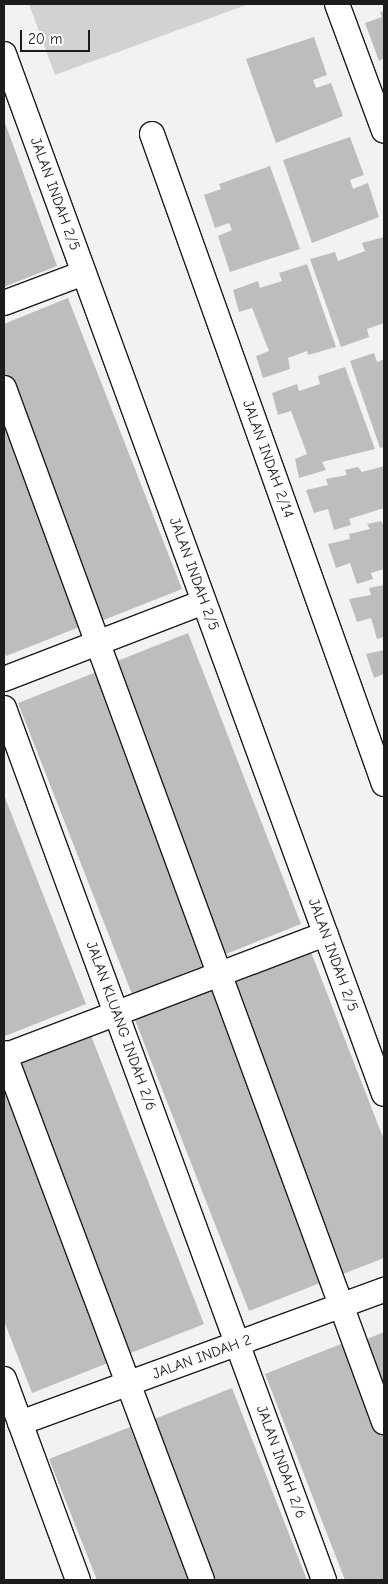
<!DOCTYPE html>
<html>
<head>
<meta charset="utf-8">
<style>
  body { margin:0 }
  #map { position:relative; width:388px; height:1584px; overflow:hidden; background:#f2f2f2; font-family:"Comic Neue",sans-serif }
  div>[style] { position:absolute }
  .green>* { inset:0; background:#d2d2d2 }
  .building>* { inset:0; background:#bdbdbd }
  .roads { filter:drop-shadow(1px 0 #1c1c1c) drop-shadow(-1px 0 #1c1c1c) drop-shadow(0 1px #1c1c1c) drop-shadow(0 -1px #1c1c1c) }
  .minor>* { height:24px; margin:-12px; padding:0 12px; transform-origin:12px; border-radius:12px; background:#fff }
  span { translate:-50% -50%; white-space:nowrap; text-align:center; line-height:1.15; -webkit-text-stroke:4.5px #fff; paint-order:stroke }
  .street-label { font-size:15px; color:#1c1c1c }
  .frame { position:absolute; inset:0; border:5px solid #1c1c1c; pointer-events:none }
  .scale { position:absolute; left:20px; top:30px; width:70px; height:22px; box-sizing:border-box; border:2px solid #1c1c1c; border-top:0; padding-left:6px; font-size:15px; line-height:18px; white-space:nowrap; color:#1c1c1c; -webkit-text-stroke:4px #fff; paint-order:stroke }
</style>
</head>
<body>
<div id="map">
  <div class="green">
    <div style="clip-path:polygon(29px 4px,249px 4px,55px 75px)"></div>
  </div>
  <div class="building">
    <div style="clip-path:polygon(384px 11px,384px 58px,379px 61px,365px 23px,382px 17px,380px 12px)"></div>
    <div style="clip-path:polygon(314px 37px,327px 75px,313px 80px,316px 88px,331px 83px,343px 116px,276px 143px,246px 59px)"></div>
    <div style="clip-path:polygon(4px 120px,57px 266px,4px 287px)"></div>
    <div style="clip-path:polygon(350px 137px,364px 175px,350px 180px,353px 189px,368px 183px,379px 217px,312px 243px,283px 160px)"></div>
    <div style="clip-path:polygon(270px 166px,300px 249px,230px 272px,218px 236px,232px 230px,229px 223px,215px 228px,204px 195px,221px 189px,219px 184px)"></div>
    <div style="clip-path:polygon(384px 237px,384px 323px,367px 329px,369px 337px,341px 347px,310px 259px,335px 252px,338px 261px,365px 251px,362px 243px)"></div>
    <div style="clip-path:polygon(307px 264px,336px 347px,308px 355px,307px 351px,288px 358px,290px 369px,263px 378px,256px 356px,269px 351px,252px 308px,239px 312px,233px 290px,258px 281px,260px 288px,282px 281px,279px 273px)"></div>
    <div style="clip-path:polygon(68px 298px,182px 589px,101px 621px,4px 371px,4px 324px)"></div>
    <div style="clip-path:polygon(374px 353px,377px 362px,384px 359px,384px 447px,380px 448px,350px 361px)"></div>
    <div style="clip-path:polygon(345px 367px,375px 449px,322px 462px,326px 470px,299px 478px,295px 459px,307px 454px,291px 411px,278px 415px,272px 393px,297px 384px,299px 391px,320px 384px,318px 376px)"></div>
    <div style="clip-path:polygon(4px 411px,87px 624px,6px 656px,4px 650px)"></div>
    <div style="clip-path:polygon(384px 466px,384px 508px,349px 519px,351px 525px,334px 530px,328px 509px,314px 513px,306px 490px,328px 485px,326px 479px,347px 475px,345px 470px,358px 467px,362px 472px)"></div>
    <div style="clip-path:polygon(381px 521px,384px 526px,384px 569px,371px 573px,373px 579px,357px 584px,350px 563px,336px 568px,328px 544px,350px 539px,349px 534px,370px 529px,367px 524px)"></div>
    <div style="clip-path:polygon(384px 585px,384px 637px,377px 639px,371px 618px,357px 622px,349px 599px,371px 595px,369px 588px)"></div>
    <div style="clip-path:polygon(188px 633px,301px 924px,221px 956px,107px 665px)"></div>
    <div style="clip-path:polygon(384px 650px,384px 674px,374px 678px,366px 654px)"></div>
    <div style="clip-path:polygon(99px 671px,213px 962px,132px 994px,18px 703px)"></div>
    <div style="clip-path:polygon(4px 795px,86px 1004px,5px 1036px,4px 1033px)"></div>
    <div style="clip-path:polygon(311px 952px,384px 1140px,384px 1258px,343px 1274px,230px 983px)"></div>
    <div style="clip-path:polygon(216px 988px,330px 1279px,249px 1311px,135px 1020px)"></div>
    <div style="clip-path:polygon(90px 1033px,204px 1324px,123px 1356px,10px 1065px)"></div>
    <div style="clip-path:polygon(4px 1083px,113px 1361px,32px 1393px,4px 1321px)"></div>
    <div style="clip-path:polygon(384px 1332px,384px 1404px,360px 1342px)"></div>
    <div style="clip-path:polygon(346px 1342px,384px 1440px,384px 1580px,345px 1580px,265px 1374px)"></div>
    <div style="clip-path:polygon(232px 1388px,307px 1580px,214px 1580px,152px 1420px)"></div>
    <div style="clip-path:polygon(130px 1427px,190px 1580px,97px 1580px,49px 1459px)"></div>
  </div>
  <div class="roads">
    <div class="minor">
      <div style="left:337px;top:4px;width:135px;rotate:69.7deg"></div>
      <div style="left:4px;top:54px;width:1107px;rotate:69.93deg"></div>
      <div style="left:152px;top:134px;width:690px;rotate:70.36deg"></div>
      <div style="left:4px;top:303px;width:85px;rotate:-20.6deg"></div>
      <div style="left:4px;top:388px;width:1102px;rotate:69.82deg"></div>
      <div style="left:4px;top:679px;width:214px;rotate:-21.1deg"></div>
      <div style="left:4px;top:708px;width:929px;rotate:69.85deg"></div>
      <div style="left:4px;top:1053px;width:563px;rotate:69.41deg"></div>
      <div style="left:4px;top:1056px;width:344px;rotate:-20.8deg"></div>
      <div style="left:4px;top:1379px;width:214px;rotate:69.8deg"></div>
      <div style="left:20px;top:1423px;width:388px;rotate:-20.1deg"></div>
    </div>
  </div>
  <div class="street-label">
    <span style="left:55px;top:194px;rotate:70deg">JALAN INDAH 2/5</span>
    <span style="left:268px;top:459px;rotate:70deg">JALAN INDAH 2/14</span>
    <span style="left:194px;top:574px;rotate:70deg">JALAN INDAH 2/5</span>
    <span style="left:333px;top:955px;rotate:70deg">JALAN INDAH 2/5</span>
    <span style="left:121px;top:1026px;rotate:70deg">JALAN KLUANG INDAH 2/6</span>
    <span style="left:202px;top:1357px;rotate:-20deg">JALAN INDAH 2</span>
    <span style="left:281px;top:1462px;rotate:70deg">JALAN INDAH 2/6</span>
  </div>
  <div class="frame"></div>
  <div class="scale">20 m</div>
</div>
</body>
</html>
